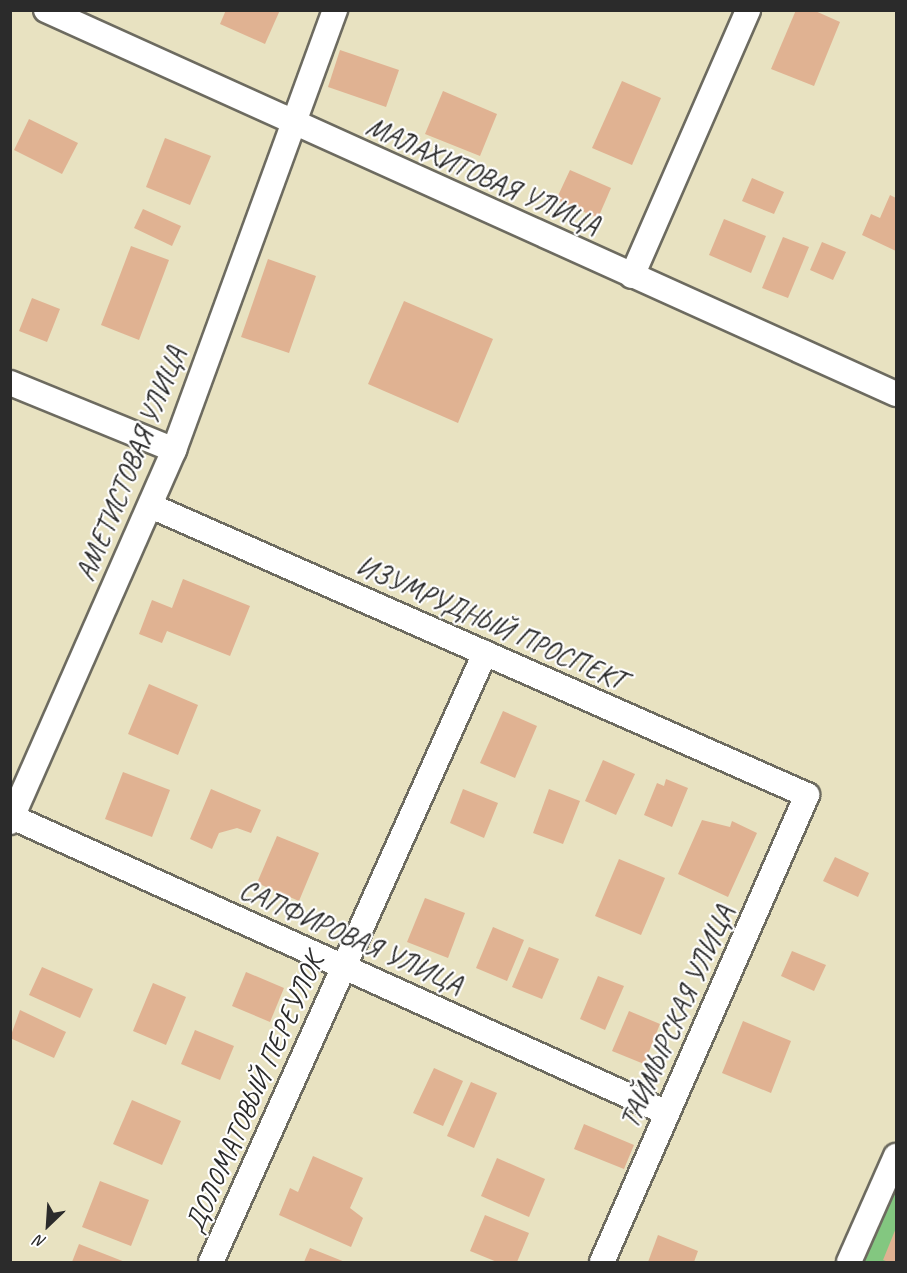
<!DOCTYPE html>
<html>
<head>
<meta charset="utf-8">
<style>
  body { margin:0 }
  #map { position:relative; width:907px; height:1273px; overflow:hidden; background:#e8e2c1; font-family:Caveat,sans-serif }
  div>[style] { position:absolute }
  .green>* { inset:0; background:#83c780 }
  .building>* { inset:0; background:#e0b292 }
  .roads { filter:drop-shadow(2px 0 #6d6b60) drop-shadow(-2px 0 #6d6b60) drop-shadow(0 2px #6d6b60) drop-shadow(0 -2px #6d6b60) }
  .minor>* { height:24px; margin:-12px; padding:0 12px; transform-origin:12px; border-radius:12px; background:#fff }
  span { translate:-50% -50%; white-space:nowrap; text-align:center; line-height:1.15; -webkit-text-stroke:4.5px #fff; paint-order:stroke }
  .street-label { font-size:28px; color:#2b2b2b }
  .frame { position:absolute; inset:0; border:12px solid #2b2b2b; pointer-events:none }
  .north { position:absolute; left:18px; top:1195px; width:60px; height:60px; -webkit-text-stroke:4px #fff; paint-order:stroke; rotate:205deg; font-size:16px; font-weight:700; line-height:24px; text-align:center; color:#2b2b2b }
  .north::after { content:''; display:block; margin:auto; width:21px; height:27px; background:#2b2b2b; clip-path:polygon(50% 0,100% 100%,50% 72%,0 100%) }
</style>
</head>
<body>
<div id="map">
  <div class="green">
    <div style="clip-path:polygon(896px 1169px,896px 1262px,855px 1262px)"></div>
  </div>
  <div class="building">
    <div style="clip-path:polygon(226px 10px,280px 10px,265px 44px,220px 24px)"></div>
    <div style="clip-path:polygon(796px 10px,813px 10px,840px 22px,814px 86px,771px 69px)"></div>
    <div style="clip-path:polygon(340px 50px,399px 70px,386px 107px,328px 87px)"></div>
    <div style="clip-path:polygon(622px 81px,661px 98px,632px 165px,592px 148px)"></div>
    <div style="clip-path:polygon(443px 91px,497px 114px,480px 156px,425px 134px)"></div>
    <div style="clip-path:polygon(29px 119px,78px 143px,62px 174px,14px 150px)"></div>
    <div style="clip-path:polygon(165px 138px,211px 156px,190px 205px,146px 187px)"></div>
    <div style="clip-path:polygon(570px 170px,611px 188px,598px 218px,556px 200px)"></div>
    <div style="clip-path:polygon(752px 178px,784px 192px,774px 214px,742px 201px)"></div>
    <div style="clip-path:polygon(890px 195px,896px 198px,896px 251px,862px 235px,871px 214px,880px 218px)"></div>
    <div style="clip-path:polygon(143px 209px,181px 226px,172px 246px,134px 228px)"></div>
    <div style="clip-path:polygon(724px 219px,766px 236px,751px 273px,709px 255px)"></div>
    <div style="clip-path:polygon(783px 237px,809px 247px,788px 298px,762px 288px)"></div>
    <div style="clip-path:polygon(822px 242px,846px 252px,833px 280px,810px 270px)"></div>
    <div style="clip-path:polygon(131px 246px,169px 260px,139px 340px,101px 325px)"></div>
    <div style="clip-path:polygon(268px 259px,316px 276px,289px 353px,241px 337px)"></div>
    <div style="clip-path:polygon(32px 298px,60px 309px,47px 342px,19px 331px)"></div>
    <div style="clip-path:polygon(404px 301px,493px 339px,458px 423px,368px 384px)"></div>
    <div style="clip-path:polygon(183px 579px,250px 606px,230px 656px,167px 631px,162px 643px,139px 634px,152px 600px,172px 608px)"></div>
    <div style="clip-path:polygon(149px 684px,198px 705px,178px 755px,128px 734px)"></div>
    <div style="clip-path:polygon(503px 711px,537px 726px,515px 778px,480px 763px)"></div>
    <div style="clip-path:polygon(603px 760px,635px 774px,616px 815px,585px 801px)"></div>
    <div style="clip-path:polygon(123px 772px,170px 790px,152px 837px,105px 819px)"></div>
    <div style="clip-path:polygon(666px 779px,688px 788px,672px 827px,644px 815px,657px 783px,664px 786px)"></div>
    <div style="clip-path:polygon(211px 789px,261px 810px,251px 833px,237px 828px,219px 833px,212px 849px,190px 839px)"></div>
    <div style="clip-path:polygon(463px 789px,498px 803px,484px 838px,450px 823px)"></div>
    <div style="clip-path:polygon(549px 789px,580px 801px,563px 844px,533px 833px)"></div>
    <div style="clip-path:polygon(702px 820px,730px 827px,732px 821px,757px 833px,728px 897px,678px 874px)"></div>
    <div style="clip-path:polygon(277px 836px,319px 853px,299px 901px,257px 883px)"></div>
    <div style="clip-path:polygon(835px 857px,869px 873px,858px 897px,823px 881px)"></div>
    <div style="clip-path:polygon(619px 859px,665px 878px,641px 935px,595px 916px)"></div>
    <div style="clip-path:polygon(425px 898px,465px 913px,448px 958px,407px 942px)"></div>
    <div style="clip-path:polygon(493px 927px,524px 940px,507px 981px,476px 968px)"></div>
    <div style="clip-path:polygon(529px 947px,559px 959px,542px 999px,512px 987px)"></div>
    <div style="clip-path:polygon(792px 951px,826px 965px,814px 991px,781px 976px)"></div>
    <div style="clip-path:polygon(42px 967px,93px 989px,80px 1018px,29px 995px)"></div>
    <div style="clip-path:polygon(246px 972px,284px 988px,270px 1022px,232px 1006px)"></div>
    <div style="clip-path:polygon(598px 976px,624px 986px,605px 1030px,580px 1019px)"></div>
    <div style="clip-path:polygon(153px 983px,186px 997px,166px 1045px,133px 1031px)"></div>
    <div style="clip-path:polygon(20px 1010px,66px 1032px,54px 1058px,10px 1038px)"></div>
    <div style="clip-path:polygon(629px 1011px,660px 1024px,644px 1064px,612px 1051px)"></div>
    <div style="clip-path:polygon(743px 1021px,791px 1041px,771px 1093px,722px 1073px)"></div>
    <div style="clip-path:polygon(195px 1030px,234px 1046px,220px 1080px,181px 1064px)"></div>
    <div style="clip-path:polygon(434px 1068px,463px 1081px,443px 1126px,413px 1113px)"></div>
    <div style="clip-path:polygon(471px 1082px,497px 1093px,474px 1148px,447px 1136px)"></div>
    <div style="clip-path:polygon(132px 1100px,181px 1121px,162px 1165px,113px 1144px)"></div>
    <div style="clip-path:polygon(584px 1124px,634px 1145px,624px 1169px,574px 1149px)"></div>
    <div style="clip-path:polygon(313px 1156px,363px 1178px,350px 1208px,363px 1218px,351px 1247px,279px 1215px,290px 1188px,298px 1192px)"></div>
    <div style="clip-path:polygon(497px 1158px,545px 1179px,529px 1217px,481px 1196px)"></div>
    <div style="clip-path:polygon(100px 1181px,149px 1200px,131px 1246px,82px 1227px)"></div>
    <div style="clip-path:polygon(485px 1215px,529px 1233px,517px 1262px,497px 1262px,470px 1251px)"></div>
    <div style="clip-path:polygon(896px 1228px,896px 1262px,889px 1262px,883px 1260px)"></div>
    <div style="clip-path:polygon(658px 1235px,698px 1251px,694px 1262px,648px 1262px)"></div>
    <div style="clip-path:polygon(79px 1244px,125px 1262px,72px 1262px)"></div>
    <div style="clip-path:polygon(310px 1248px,345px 1262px,304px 1262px)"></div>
  </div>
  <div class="roads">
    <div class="minor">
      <div style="left:46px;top:10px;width:933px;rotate:24.31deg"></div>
      <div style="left:632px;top:276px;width:290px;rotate:-66.4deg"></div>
      <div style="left:10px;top:383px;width:177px;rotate:22.2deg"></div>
      <div style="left:151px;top:506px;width:717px;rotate:23.78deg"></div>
      <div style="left:807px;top:795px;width:510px;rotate:113.7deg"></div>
      <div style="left:10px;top:816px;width:721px;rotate:24.33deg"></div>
      <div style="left:10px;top:822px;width:407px;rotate:-66.2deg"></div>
      <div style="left:174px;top:450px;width:469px;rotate:-69.9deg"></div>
      <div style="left:211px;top:1262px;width:668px;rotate:-65.78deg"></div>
      <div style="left:849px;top:1262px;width:116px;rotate:-66.1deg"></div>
    </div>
  </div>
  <div class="street-label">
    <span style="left:483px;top:176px;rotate:24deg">МАЛАХИТОВАЯ УЛИЦА</span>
    <span style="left:131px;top:464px;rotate:-68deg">АМЕТИСТОВАЯ УЛИЦА</span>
    <span style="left:491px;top:623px;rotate:24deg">ИЗУМРУДНЫЙ ПРОСПЕКТ</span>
    <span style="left:351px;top:937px;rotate:24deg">САПФИРОВАЯ УЛИЦА</span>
    <span style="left:677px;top:1017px;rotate:-66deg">ТАЙМЫРСКАЯ УЛИЦА</span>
    <span style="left:254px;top:1093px;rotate:-66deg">ДОЛОМАТОВЫЙ ПЕРЕУЛОК</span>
  </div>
  <div class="frame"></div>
  <div class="north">N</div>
</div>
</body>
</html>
